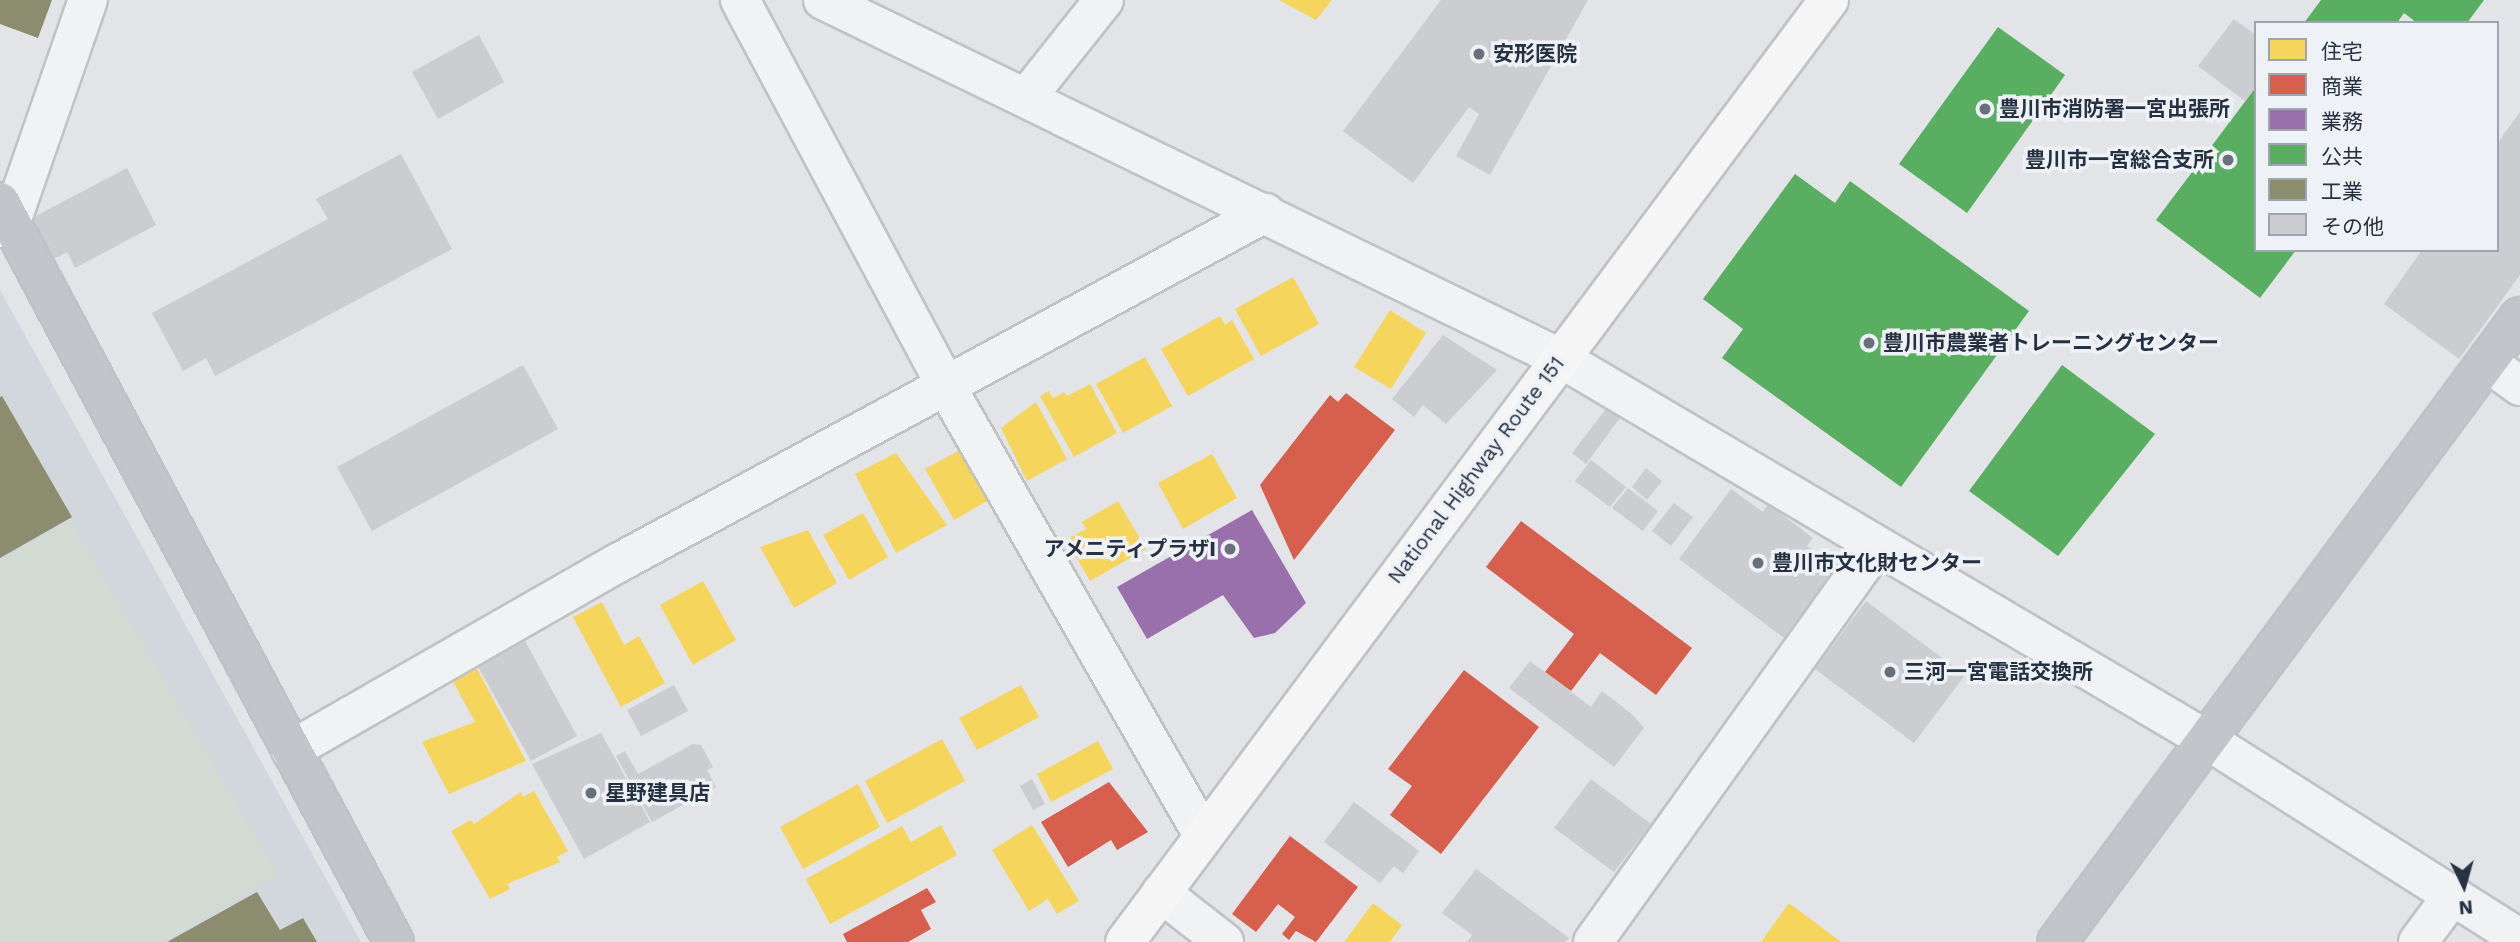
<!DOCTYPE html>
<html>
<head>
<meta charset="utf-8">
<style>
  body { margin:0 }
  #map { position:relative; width:2520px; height:942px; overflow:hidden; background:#e2e4e7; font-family:"Work Sans","Noto Sans JP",sans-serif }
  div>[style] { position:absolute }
  .built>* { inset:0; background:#d2d7de }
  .green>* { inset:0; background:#d2dbd1 }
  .homes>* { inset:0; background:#f6d55c }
  .shops>* { inset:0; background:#d6604d }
  .offices>* { inset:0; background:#9970ab }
  .public>* { inset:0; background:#5aae61 }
  .industry>* { inset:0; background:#8c8c6e }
  .building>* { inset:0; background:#cbcdd1 }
  .roads { filter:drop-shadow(2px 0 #c0c2c5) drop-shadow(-2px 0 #c0c2c5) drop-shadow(0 2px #c0c2c5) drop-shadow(0 -2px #c0c2c5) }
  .street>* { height:38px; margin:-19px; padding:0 19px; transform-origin:19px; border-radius:19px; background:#f1f2f3 }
  .secondary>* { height:38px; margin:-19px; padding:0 19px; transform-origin:19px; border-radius:19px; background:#c2c5c9 }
  .highway>* { height:38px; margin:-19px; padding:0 19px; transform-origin:19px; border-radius:19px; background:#f5f5f6 }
  .dots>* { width:19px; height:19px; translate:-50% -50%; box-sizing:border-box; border:4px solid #eef2f7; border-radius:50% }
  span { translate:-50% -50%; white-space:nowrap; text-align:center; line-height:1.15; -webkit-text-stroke:7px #eef2f7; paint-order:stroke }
  .poi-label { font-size:21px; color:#263142; font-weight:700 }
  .left { translate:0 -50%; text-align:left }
  .right { translate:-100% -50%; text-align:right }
  .street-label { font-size:21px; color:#263142 }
  .legend { position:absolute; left:2254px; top:21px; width:245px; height:231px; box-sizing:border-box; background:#eef2f7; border:2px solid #9ea5af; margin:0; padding:9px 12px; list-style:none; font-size:21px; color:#263142 }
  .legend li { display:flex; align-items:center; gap:14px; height:35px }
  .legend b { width:35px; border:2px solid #9ea5af }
  .north { position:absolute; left:2429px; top:851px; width:70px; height:70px; -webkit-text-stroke:5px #eef2f7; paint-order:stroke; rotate:175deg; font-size:19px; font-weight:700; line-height:28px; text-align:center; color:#263142 }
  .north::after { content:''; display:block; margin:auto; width:24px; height:32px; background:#263142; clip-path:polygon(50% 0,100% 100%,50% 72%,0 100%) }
</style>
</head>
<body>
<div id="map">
  <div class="built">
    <div style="clip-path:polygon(0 290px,361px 942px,0 942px)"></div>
  </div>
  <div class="green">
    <div style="clip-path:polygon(70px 520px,278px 874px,162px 942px,0 942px,0 561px)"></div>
  </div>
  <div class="homes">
    <div style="clip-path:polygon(1279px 0,1332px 0,1316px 20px)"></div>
    <div style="clip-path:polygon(1293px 277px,1319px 324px,1261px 356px,1235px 309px)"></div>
    <div style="clip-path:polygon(1390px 310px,1426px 333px,1391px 389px,1354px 367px)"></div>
    <div style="clip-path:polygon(1220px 316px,1225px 325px,1232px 320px,1254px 359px,1188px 396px,1161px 349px)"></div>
    <div style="clip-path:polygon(1145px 357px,1172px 406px,1123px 433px,1096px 384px)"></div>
    <div style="clip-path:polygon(1090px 384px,1117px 433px,1074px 457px,1040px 396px,1049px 391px,1053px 398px,1064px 392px,1067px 396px)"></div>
    <div style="clip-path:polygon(1036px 402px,1067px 459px,1027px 481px,1001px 428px)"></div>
    <div style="clip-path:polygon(960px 450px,989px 500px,954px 520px,925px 469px)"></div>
    <div style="clip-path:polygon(896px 453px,947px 525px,896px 553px,855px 474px)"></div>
    <div style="clip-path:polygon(1212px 454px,1237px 498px,1183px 529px,1158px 483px)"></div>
    <div style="clip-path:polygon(1118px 501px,1146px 549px,1090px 581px,1066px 540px,1086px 529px,1082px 522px)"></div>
    <div style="clip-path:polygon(863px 513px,888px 557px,849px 580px,823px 535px)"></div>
    <div style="clip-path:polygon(808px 530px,837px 583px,794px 608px,760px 547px)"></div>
    <div style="clip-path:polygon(703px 581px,736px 640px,693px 665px,660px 605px)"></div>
    <div style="clip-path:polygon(602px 602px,624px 645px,639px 636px,665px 683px,621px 707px,573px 617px)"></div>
    <div style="clip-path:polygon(475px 665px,526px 761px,449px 794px,422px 742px,475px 722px,451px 678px)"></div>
    <div style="clip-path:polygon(1021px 685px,1039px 717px,977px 750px,959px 718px)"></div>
    <div style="clip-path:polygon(942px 739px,965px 781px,887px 823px,865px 781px)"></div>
    <div style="clip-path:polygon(1098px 741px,1113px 769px,1051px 802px,1037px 774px)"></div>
    <div style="clip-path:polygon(858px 784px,880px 827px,803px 869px,780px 827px)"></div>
    <div style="clip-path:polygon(534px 791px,568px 851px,557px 857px,560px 862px,507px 884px,510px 889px,490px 899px,451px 831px,471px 820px,474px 824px,521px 792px,523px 797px)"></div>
    <div style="clip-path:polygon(941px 825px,957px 855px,830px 924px,806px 879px,902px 826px,911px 842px)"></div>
    <div style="clip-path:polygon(1032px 825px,1079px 901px,1057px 914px,1048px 899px,1029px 911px,992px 850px)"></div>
    <div style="clip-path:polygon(1373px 903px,1402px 925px,1390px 942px,1344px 942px)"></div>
    <div style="clip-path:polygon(1789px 903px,1841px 942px,1761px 942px)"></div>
  </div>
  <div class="shops">
    <div style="clip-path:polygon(1346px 393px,1395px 430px,1294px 560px,1260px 485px,1330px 395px,1338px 402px)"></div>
    <div style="clip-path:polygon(1521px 521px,1692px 648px,1656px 695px,1600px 653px,1571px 691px,1545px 672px,1574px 634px,1486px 567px)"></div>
    <div style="clip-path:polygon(1464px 670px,1539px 727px,1441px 854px,1390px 815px,1412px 786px,1388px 769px)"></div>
    <div style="clip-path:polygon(1109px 782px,1148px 832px,1117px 850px,1111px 840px,1068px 867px,1041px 822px)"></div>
    <div style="clip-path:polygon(1290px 836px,1358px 887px,1316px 942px,1296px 931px,1289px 940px,1282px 934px,1295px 917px,1278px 904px,1256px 932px,1232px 914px)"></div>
    <div style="clip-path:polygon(927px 888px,936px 902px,921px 910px,931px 929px,908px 942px,847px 942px,843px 934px)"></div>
  </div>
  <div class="offices">
    <div style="clip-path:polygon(1252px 510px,1306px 603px,1275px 633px,1254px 638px,1223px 595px,1147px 639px,1117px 587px)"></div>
  </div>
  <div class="public">
    <div style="clip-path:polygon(2321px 0,2484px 0,2467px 23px,2417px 23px,2404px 13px,2397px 23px,2304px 23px)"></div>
    <div style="clip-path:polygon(1998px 27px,2065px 75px,1967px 213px,1899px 164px)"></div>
    <div style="clip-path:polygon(2256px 87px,2256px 250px,2296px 250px,2260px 298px,2156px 220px)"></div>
    <div style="clip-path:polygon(1795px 174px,1835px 203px,1850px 181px,2029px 311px,1901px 487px,1722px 358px,1743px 329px,1703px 299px)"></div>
    <div style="clip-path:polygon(2062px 365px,2155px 434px,2058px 556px,1969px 491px)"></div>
  </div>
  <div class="industry">
    <div style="clip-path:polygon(0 0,52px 0,38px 38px,0 24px)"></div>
    <div style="clip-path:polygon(2px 396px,72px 517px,0 558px,0 397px)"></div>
    <div style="clip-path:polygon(257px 892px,280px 930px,303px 918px,317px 942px,167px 942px)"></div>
  </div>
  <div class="building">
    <div style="clip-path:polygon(1441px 0,1588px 0,1490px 175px,1456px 156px,1479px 114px,1469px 107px,1413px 183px,1343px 131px)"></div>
    <div style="clip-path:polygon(2234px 19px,2256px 35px,2256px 87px,2245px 101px,2198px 66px)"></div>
    <div style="clip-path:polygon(479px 35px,504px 82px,438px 119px,412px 72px)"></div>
    <div style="clip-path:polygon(2520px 112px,2520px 275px,2459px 359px,2384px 304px,2422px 250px,2497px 250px,2497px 144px)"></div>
    <div style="clip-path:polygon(401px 154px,452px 249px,215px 376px,206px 358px,183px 371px,152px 313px,328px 219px,316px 199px)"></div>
    <div style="clip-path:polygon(127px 168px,156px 225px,75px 268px,67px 252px,52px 260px,30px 219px)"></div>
    <div style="clip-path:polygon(1443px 335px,1497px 370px,1446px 424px,1423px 405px,1414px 417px,1392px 399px)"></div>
    <div style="clip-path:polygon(523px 365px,558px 429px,372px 531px,337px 467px)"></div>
    <div style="clip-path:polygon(1609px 405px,1622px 415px,1586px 464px,1572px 453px)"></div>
    <div style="clip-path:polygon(1591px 460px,1626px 487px,1610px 507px,1575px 481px)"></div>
    <div style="clip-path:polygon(1646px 468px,1662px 481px,1647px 500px,1632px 487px)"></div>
    <div style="clip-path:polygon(1628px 488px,1658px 511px,1643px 531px,1612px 508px)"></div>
    <div style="clip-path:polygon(1731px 489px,1763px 512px,1768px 504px,1813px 538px,1807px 546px,1837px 568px,1784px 638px,1679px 559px)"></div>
    <div style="clip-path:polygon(1674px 503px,1693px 517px,1671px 546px,1652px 531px)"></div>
    <div style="clip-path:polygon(1866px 601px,1965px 675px,1914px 743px,1815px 669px)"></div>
    <div style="clip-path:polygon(524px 639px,577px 736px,531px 761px,477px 665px)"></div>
    <div style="clip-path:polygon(1530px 661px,1591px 707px,1602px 691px,1633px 715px,1644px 728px,1614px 767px,1509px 688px)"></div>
    <div style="clip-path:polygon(674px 685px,688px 711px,641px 736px,627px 710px)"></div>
    <div style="clip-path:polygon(601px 733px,650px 822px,584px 859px,532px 764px)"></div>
    <div style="clip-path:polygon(693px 744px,701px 745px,713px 767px,707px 770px,716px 787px,652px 822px,616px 756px,625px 751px,638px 774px)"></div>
    <div style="clip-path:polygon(1032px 779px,1045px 804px,1033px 810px,1020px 786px)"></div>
    <div style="clip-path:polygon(1591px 779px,1651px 824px,1614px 872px,1554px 828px)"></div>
    <div style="clip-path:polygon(1354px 802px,1419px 851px,1403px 873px,1394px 866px,1380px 883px,1324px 842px)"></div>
    <div style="clip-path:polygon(1476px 869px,1569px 938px,1565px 942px,1467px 942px,1472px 935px,1442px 913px)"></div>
  </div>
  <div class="roads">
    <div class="street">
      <div style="left:740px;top:0;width:440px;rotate:61.9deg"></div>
      <div style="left:947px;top:388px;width:515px;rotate:60.2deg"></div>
      <div style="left:823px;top:0;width:819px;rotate:25.91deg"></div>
      <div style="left:1560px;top:358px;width:751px;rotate:30.56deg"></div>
      <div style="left:2207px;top:740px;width:371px;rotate:32.4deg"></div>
      <div style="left:1026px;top:98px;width:125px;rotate:-51.5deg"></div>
      <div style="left:0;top:228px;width:13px;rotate:-29deg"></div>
      <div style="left:11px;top:222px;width:235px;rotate:-70.9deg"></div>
      <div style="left:2487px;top:362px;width:41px;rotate:36deg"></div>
      <div style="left:291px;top:750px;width:377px;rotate:-29.8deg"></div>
      <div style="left:618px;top:563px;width:736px;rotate:-28.41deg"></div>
      <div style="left:1161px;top:893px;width:80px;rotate:37.9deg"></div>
      <div style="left:1593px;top:942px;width:487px;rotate:-54.4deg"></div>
      <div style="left:2418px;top:942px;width:59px;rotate:-53.3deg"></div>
    </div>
    <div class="secondary">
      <div style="left:0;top:202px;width:838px;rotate:61.97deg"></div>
      <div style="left:2057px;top:942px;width:778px;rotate:-53.47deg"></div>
    </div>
    <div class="highway">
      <div style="left:1125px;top:942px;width:1176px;rotate:-53.23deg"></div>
    </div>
  </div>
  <div class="dots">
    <div style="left:1479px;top:54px;background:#68707c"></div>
    <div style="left:1985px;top:109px;background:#68707c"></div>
    <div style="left:2228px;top:160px;background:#68707c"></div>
    <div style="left:1869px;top:343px;background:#68707c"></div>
    <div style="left:1230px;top:549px;background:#68707c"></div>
    <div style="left:1758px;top:563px;background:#68707c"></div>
    <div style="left:1890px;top:672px;background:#68707c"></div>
    <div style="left:591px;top:793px;background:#68707c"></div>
  </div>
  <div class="poi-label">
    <span class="left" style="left:1493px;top:54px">安形医院</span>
    <span class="left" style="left:1999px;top:109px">豊川市消防署一宮出張所</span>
    <span class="right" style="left:2214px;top:160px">豊川市一宮総合支所</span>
    <span class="left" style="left:1883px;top:343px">豊川市農業者トレーニングセンター</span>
    <span class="right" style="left:1216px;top:549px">アメニティプラザI</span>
    <span class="left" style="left:1772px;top:563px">豊川市文化財センター</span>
    <span class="left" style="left:1904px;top:672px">三河一宮電話交換所</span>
    <span class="left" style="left:605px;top:793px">星野建具店</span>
  </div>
  <div class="street-label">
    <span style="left:1476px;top:470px;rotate:-53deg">National Highway Route 151</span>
  </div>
  <ul class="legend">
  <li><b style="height:19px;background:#f6d55c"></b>住宅</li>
  <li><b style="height:19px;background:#d6604d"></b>商業</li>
  <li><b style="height:19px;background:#9970ab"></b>業務</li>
  <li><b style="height:19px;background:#5aae61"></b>公共</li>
  <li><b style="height:19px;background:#8c8c6e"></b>工業</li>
  <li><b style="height:19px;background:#cbcdd1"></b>その他</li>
  </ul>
  <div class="north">N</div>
</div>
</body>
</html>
